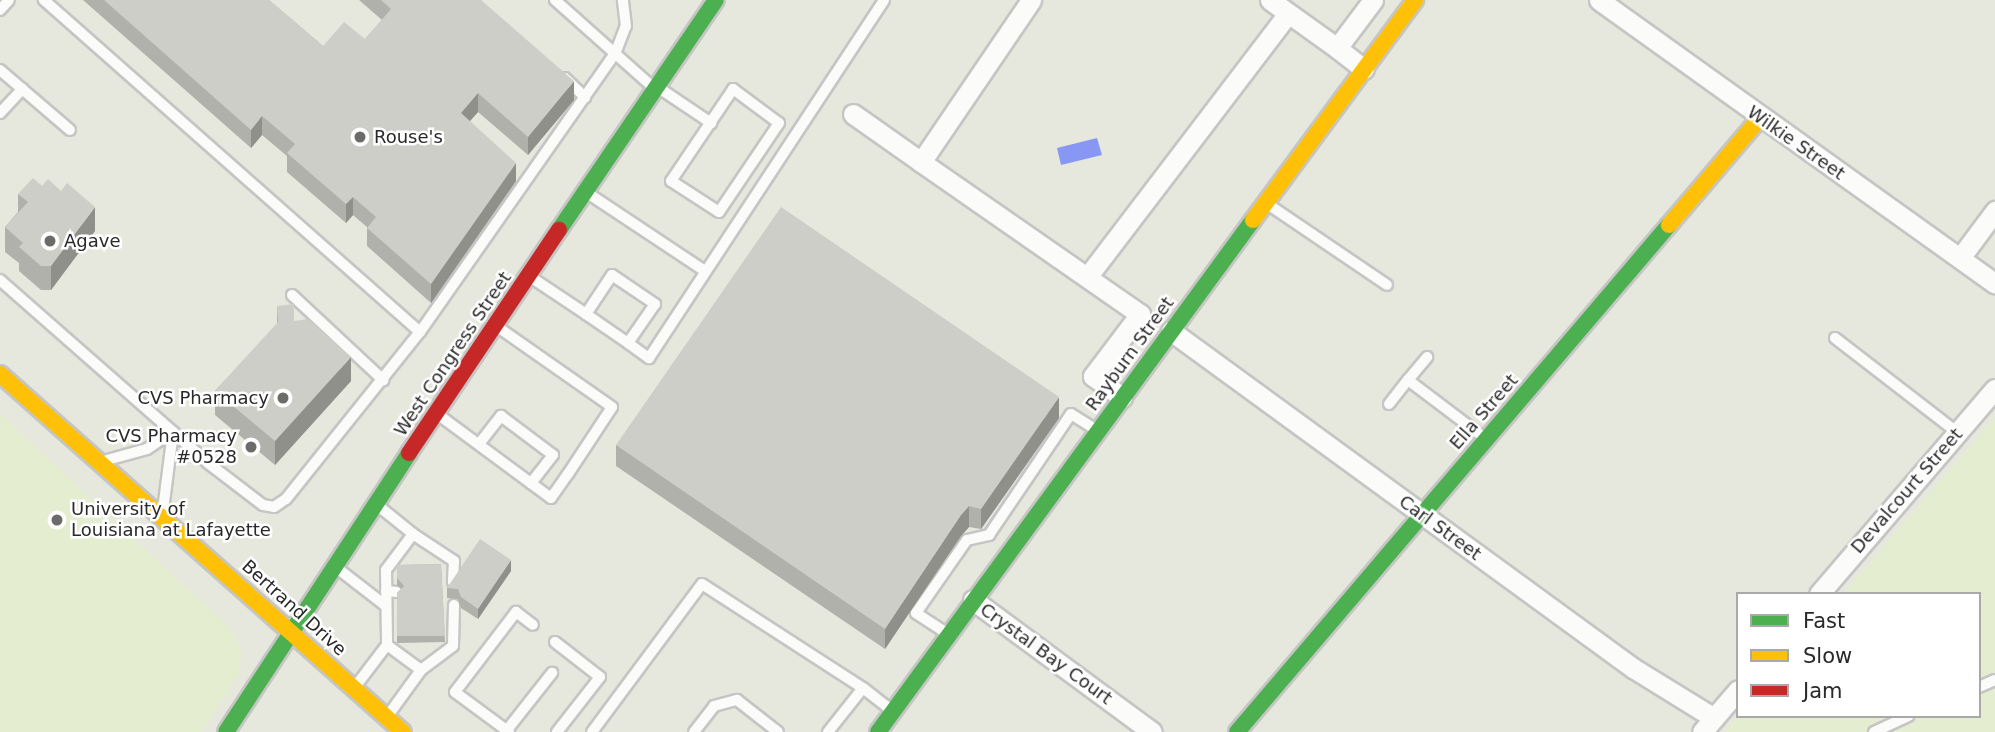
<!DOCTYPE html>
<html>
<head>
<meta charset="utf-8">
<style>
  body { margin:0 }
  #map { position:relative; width:1995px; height:732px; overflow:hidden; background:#e6e8de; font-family:"DejaVu Sans",sans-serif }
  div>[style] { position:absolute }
  .education>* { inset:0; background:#e5edd1 }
  .water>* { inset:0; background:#8897f3 }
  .roads { filter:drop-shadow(2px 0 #c5c5c4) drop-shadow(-2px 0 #c5c5c4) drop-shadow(0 2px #c5c5c4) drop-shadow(0 -2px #c5c5c4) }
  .lane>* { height:10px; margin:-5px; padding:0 5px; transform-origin:5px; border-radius:5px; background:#fbfcfa }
  .street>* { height:19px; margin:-9.5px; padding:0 9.5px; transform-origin:9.5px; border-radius:9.5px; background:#fbfcfa }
  .fast>* { height:16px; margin:-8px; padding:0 8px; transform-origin:8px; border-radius:8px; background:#4caf50 }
  .slow>* { height:16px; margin:-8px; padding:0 8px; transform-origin:8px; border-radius:8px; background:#ffc107 }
  .jam>* { height:16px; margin:-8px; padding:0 8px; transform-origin:8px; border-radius:8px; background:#c62828 }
  .wall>* { inset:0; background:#b0b1ab }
  .shaded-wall>* { inset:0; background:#90908b }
  .building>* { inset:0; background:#cdcec7 }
  .dots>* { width:19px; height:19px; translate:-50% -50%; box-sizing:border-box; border:4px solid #fff; border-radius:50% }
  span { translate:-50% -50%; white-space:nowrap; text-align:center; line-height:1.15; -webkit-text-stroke:5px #fff; paint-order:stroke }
  .poi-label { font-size:18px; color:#292929 }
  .left { translate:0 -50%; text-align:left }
  .right { translate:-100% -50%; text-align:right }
  .street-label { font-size:18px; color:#292929 }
  .legend { position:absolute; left:1736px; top:592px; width:245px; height:126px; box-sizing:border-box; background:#fff; border:2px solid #a9a9a9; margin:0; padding:9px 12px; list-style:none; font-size:21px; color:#292929 }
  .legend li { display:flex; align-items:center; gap:14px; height:35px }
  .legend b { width:35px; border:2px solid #a9a9a9 }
</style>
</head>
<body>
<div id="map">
  <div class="education">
    <div style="clip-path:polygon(0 414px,228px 626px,241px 647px,240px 672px,202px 732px,0 732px)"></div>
    <div style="clip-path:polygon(1995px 417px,1995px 732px,1724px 732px,1738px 716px,1979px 716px,1979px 594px,1843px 594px)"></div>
  </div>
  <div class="water">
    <div style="clip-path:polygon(1097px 138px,1102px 155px,1061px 165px,1057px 148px)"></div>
  </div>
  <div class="roads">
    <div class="lane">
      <div style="left:555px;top:0;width:134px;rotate:41.7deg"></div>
      <div style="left:0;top:10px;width:13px;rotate:-48deg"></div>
      <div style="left:0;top:70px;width:92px;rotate:40.6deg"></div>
      <div style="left:565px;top:78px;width:28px;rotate:44deg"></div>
      <div style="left:659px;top:88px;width:63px;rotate:33.9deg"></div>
      <div style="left:733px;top:89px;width:57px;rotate:36.5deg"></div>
      <div style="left:779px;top:123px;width:107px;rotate:124deg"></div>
      <div style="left:719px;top:212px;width:57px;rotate:-147.1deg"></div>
      <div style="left:671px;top:181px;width:111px;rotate:-56deg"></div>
      <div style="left:0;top:113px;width:33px;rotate:-47deg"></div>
      <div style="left:586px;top:192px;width:143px;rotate:33.6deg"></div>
      <div style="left:1266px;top:203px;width:146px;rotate:34.1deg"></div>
      <div style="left:529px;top:276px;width:69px;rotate:33.7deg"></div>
      <div style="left:586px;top:314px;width:47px;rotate:-56.3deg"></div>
      <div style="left:612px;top:275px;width:52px;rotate:34deg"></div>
      <div style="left:655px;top:304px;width:47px;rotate:124.7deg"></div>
      <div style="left:628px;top:343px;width:51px;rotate:-145.4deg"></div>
      <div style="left:0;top:280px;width:277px;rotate:41.3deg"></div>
      <div style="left:208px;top:463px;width:69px;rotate:37.4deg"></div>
      <div style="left:263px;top:505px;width:11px;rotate:10deg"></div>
      <div style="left:274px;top:507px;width:14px;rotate:-34deg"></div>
      <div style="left:286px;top:499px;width:214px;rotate:-51.3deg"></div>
      <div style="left:420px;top:332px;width:502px;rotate:-138.56deg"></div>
      <div style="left:292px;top:295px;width:125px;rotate:43deg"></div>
      <div style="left:420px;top:332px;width:340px;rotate:-55deg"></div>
      <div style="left:615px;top:54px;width:30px;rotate:-69deg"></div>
      <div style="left:626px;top:26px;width:26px;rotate:-97deg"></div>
      <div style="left:1835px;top:338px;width:155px;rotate:37.7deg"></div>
      <div style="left:628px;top:343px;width:26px;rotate:36deg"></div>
      <div style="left:649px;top:358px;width:428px;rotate:-56.7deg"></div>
      <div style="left:1408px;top:380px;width:30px;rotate:-50deg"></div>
      <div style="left:1389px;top:404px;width:31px;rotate:-52deg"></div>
      <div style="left:1408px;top:380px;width:98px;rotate:37.1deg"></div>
      <div style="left:436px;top:413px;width:143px;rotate:36.5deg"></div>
      <div style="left:551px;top:498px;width:29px;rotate:-55deg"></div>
      <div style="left:568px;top:474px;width:80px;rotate:-56.7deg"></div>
      <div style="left:612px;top:407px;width:143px;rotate:-145deg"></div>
      <div style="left:479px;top:444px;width:36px;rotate:-52deg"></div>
      <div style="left:501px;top:416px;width:65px;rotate:36.9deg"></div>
      <div style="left:553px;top:455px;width:36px;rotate:128deg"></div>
      <div style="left:107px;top:460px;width:41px;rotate:-15.4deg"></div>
      <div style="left:147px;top:449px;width:30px;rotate:-34deg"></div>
      <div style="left:376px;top:504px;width:48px;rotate:39deg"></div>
      <div style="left:413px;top:534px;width:45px;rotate:126.9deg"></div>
      <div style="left:386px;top:570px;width:75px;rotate:89.2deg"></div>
      <div style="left:387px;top:645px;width:42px;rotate:36.3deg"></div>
      <div style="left:421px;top:670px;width:54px;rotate:126deg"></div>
      <div style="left:163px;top:510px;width:79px;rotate:-82.7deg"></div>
      <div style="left:413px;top:534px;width:49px;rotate:33.4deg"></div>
      <div style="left:454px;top:561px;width:21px;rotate:93deg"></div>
      <div style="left:337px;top:568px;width:62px;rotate:37.8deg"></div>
      <div style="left:386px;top:591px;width:11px;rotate:5deg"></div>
      <div style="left:948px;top:634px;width:38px;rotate:-147deg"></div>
      <div style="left:916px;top:613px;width:89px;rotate:-55.1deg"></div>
      <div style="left:967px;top:540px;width:23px;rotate:-13deg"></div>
      <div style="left:989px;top:535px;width:146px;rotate:-55.9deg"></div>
      <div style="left:1071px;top:414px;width:32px;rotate:32deg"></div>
      <div style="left:555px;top:642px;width:57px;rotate:37.9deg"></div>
      <div style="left:600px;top:677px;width:70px;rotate:128deg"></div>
      <div style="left:421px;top:670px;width:40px;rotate:-37deg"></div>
      <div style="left:453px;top:646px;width:41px;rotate:-88.6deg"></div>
      <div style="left:355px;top:687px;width:53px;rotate:-52.7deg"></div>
      <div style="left:1979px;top:687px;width:17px;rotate:-24deg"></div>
      <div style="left:507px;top:730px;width:73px;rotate:-51.7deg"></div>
      <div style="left:509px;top:732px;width:67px;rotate:-143.5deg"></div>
      <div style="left:455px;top:692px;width:101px;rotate:-52.7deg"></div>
      <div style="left:516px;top:612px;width:21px;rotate:37deg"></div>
      <div style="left:592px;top:732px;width:184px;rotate:-53.4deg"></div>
      <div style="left:702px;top:584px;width:192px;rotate:32.9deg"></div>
      <div style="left:694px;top:732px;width:33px;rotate:-52deg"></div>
      <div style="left:714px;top:706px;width:24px;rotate:-15deg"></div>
      <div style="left:737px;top:700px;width:52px;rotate:38deg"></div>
      <div style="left:828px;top:732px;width:56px;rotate:-51.5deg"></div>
      <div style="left:863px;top:688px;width:37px;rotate:38deg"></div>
      <div style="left:1874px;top:732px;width:38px;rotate:-25deg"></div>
    </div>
    <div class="street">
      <div style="left:1270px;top:0;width:82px;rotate:35.6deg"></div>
      <div style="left:1337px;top:48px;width:60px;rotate:-53.1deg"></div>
      <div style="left:1599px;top:0;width:487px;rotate:35.6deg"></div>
      <div style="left:1337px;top:48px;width:34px;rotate:38deg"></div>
      <div style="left:853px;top:114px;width:83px;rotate:35.2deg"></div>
      <div style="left:921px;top:162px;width:196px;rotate:-55.8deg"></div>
      <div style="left:921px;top:162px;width:267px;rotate:34.8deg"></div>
      <div style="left:1140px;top:314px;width:78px;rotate:127.2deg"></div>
      <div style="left:1093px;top:376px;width:36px;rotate:36deg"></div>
      <div style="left:1960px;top:258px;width:59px;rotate:-53.3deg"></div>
      <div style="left:1088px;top:276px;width:330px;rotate:-52.7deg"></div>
      <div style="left:1171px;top:331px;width:572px;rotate:36.11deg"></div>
      <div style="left:1633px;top:668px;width:95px;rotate:31.7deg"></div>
      <div style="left:1819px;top:594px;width:270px;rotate:-49.4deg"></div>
      <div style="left:973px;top:600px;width:222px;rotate:36.4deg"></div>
      <div style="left:1702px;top:732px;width:55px;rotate:-49.4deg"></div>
    </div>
    <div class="fast">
      <div style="left:559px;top:230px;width:278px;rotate:-55.7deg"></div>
      <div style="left:226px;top:732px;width:334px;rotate:-56.7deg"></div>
      <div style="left:878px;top:732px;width:635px;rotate:-53.78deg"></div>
      <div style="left:1237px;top:732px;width:666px;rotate:-49.57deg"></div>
    </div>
    <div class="slow">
      <div style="left:1253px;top:220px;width:273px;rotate:-53.6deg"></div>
      <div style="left:1669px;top:225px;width:140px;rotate:-49.6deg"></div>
      <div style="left:0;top:374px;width:539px;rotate:41.62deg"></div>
    </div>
    <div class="jam">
      <div style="left:409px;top:453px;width:269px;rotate:-56.1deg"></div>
    </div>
  </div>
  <div class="wall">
    <div style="clip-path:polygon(83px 0,269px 0,323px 46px,365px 39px,382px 20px,359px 0,481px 0,574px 100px,528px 155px,478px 112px,470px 121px,516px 181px,431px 303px,367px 246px,367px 227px,353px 215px,346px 223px,287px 172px,287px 156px,262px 135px,251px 148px)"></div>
    <div style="clip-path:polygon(18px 194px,95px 231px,51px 290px,41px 290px,19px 271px,19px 263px,5px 252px,5px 227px,18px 212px)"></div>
    <div style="clip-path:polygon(277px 306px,294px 321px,351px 381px,275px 465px,215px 415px,215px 391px,277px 324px)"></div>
    <div style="clip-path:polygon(1059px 418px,981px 529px,969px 527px,961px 536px,885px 649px,616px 466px,616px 445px)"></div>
    <div style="clip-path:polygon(441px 564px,445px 642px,397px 643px,397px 593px,401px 589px,397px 585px,397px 565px)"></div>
    <div style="clip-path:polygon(511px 571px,478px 619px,461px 608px,458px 599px,447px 598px,447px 588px)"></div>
  </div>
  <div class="shaded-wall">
    <div style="clip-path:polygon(574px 81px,574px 100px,528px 155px,528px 137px)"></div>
    <div style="clip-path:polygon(478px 93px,478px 112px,461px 131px,461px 113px)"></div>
    <div style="clip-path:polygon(262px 116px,262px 135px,251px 148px,251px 130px)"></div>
    <div style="clip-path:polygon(516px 163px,516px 181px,431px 303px,431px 284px)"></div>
    <div style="clip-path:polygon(353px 197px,353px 215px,346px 223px,346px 204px)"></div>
    <div style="clip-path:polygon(95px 207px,95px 231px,51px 290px,51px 266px)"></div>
    <div style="clip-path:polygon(351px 357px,351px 381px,275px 465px,275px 441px)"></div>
    <div style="clip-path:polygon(1059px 397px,1059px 418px,981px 529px,981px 509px)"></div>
    <div style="clip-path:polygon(969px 506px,969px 527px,961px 536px,885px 649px,885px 629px,961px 515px)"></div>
    <div style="clip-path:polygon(511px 560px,511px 571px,478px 619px,478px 609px)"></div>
  </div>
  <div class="building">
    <div style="clip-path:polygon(104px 0,269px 0,323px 46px,344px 22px,365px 39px,391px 9px,381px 0,481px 0,574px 81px,528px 137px,478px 93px,461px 113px,516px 163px,431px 284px,367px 228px,376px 217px,353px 197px,346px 204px,287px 153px,295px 144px,262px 116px,251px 130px)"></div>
    <div style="clip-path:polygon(33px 178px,42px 186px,48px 179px,61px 191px,67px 183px,95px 207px,51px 266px,41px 266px,19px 247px,23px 243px,5px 227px,28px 202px,18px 194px)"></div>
    <div style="clip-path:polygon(781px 207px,1059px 397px,981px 509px,969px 506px,961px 515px,885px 629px,616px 445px)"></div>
    <div style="clip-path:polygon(294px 304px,294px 321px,308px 319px,351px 357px,275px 441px,215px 391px,278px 322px,277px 306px)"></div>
    <div style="clip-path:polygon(480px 539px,511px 560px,478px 609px,461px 597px,458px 589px,447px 588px)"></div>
    <div style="clip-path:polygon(441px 564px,445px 636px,397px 636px,397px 593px,404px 586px,397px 578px,397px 565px)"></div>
  </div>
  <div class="dots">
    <div style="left:360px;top:137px;background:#6b6c68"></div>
    <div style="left:50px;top:241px;background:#6b6c68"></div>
    <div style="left:283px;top:398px;background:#6b6c68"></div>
    <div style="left:251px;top:447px;background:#6b6c68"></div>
    <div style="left:57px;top:520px;background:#6b6c68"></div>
  </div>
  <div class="poi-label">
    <span class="left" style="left:374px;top:137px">Rouse's</span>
    <span class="left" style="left:64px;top:241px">Agave</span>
    <span class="right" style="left:269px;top:398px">CVS Pharmacy</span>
    <span class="right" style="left:237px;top:447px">CVS Pharmacy<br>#0528</span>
    <span class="left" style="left:71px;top:520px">University of<br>Louisiana at Lafayette</span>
  </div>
  <div class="street-label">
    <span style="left:1796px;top:143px;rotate:35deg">Wilkie Street</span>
    <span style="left:453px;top:354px;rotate:-56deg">West Congress Street</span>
    <span style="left:1130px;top:354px;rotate:-54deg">Rayburn Street</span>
    <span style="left:1484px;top:412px;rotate:-49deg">Ella Street</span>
    <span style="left:1907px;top:491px;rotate:-49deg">Devalcourt Street</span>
    <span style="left:1440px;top:528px;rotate:36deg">Carl Street</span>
    <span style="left:294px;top:608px;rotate:42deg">Bertrand Drive</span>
    <span style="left:1046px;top:654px;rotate:36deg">Crystal Bay Court</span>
  </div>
  <ul class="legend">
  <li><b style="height:9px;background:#4caf50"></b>Fast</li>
  <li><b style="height:9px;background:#ffc107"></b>Slow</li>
  <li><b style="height:9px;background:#c62828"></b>Jam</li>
  </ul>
</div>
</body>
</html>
